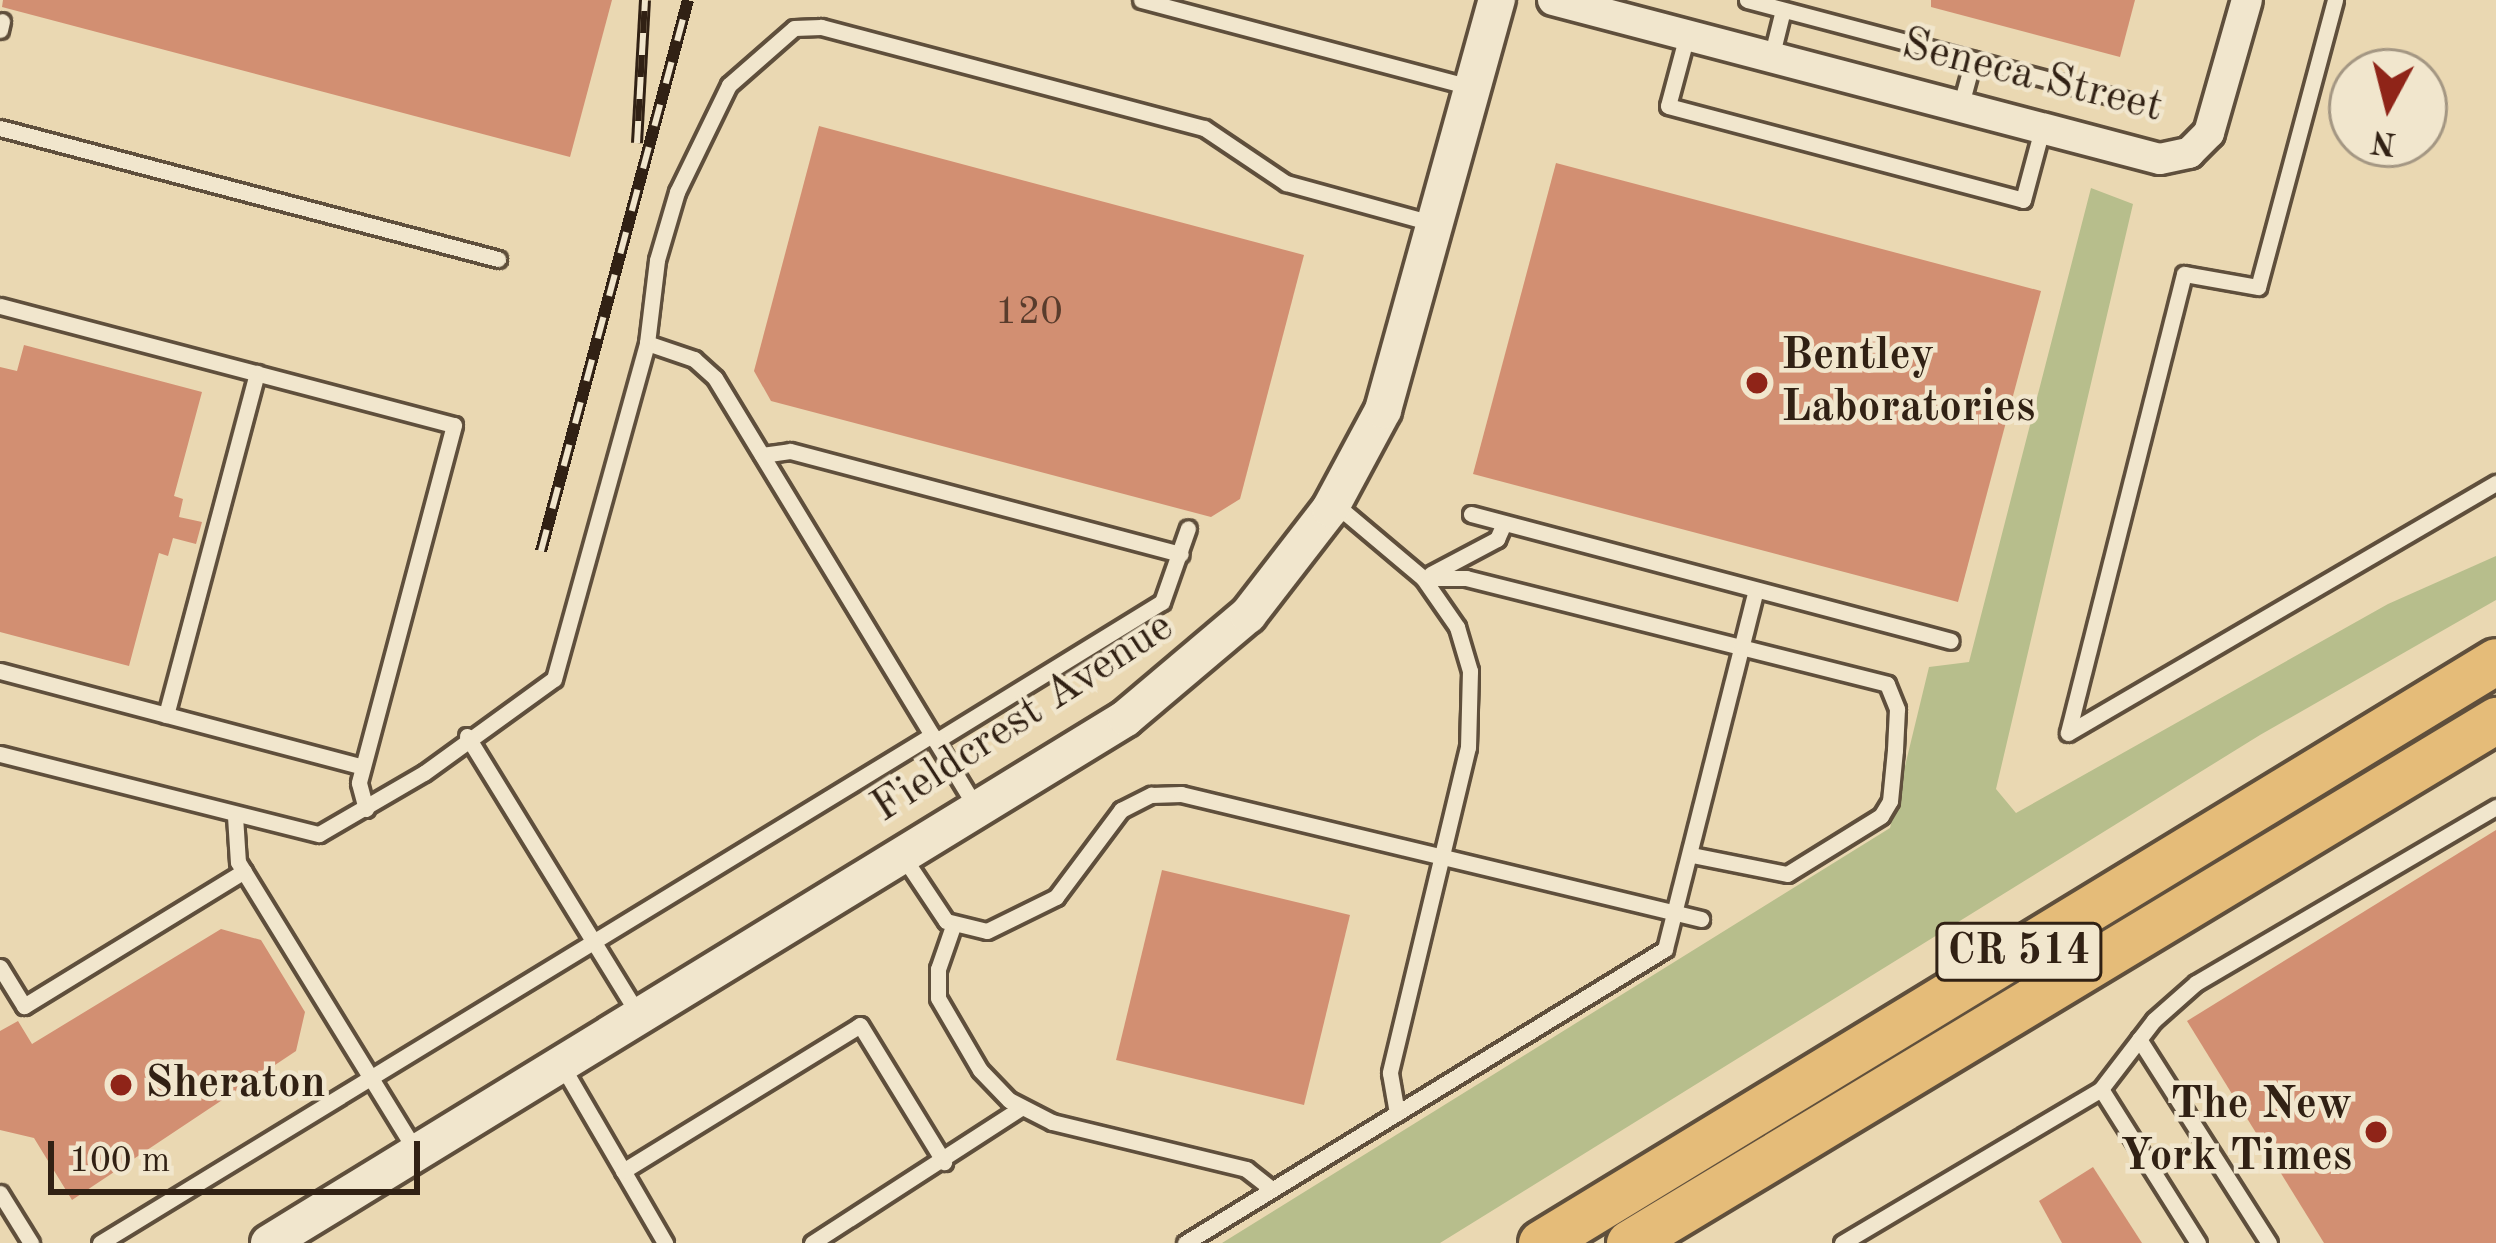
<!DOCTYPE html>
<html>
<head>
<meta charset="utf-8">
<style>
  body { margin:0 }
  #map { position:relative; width:2496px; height:1243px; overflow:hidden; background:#ead8b2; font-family:"Old Standard TT",serif }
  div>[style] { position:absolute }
  .green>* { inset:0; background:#b7be8c }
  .building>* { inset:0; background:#d28f72 }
  .roads { filter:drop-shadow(3px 0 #5f4f3c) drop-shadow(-3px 0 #5f4f3c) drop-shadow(0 3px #5f4f3c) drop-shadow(0 -3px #5f4f3c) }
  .service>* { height:15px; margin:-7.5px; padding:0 7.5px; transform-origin:7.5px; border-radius:7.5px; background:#f1e6cd }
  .minor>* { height:30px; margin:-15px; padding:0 15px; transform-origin:15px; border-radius:15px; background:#f1e6cd }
  .tertiary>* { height:36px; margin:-18px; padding:0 18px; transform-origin:18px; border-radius:18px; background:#f1e6cd }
  .primary>* { height:45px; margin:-22.5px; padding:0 22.5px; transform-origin:22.5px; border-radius:22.5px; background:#e5bc79 }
  .rail>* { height:12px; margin-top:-6px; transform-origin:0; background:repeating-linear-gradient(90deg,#f1e6cd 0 22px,#312114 0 44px); box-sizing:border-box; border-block:3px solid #312114 }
  .dots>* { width:33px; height:33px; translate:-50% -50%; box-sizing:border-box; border:6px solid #f1e6cd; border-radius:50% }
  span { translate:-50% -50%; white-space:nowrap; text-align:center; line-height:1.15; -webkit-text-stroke:9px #f1e6cd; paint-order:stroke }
  .number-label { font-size:39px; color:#593c2c }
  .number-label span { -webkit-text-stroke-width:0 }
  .shield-label span { padding:3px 9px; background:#f1e6cd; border:3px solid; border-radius:9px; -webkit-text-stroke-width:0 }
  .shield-label { font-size:42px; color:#312114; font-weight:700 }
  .street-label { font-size:45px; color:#312114 }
  .poi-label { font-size:45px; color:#312114; font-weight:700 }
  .left { translate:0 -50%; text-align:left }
  .right { translate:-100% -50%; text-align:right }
  .north { position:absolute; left:2328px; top:48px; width:120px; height:120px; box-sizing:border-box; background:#f1e6cd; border:3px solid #a49783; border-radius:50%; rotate:187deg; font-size:33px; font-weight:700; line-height:48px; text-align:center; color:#312114 }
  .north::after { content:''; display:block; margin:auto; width:42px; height:54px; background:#8f2418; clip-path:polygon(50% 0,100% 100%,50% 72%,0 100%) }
  .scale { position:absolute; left:48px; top:1141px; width:372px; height:54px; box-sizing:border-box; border:6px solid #312114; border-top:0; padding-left:15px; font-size:36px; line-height:42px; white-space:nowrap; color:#312114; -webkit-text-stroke:9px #f1e6cd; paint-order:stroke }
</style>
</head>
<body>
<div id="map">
  <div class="green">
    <div style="clip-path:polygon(2091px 188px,2133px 204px,1996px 789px,2016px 813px,2388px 604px,2496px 556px,2496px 600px,2260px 735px,1440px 1243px,1222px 1243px,1890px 828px,1929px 667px,1969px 662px)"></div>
  </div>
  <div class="building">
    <div style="clip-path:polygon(3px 0,612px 0,570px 157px,2px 7px)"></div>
    <div style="clip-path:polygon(1931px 0,2135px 0,2120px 57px,1931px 7px)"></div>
    <div style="clip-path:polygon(819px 126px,1304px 255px,1240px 499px,1211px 517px,771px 401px,754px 371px)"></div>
    <div style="clip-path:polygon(1556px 163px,2041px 291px,1958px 602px,1473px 474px)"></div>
    <div style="clip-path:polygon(24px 345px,202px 392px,174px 496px,183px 499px,179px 517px,202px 522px,196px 544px,173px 538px,168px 556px,159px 553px,129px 666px,0 632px,0 367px,17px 371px)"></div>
    <div style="clip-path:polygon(2496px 830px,2496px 1243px,2324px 1243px,2187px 1021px)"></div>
    <div style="clip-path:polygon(1162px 870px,1350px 915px,1304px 1105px,1116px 1060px)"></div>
    <div style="clip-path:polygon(221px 929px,261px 940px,305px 1012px,296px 1051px,72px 1200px,34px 1138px,0 1130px,0 1031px,18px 1021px,32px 1044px)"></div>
    <div style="clip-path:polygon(2093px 1167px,2142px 1243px,2062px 1243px,2039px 1201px)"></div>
  </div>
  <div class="roads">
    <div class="service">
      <div style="left:1141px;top:0;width:341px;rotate:14.8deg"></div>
      <div style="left:1747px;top:0;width:392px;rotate:14.8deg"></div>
      <div style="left:2335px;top:0;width:297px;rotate:105deg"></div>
      <div style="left:2258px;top:287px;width:75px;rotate:-170deg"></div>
      <div style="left:2184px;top:274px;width:473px;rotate:104.2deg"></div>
      <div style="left:2068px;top:733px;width:496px;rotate:-30.3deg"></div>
      <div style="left:0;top:30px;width:9px;rotate:-77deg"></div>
      <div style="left:1687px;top:35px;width:73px;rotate:105deg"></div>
      <div style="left:1668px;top:106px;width:367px;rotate:14.8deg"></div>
      <div style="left:2023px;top:200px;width:73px;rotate:-75deg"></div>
      <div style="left:1771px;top:58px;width:49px;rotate:-76deg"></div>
      <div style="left:1960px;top:108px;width:50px;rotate:-74.8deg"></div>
      <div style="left:0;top:128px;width:515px;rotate:14.74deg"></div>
      <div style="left:0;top:306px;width:469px;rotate:14.7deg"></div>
      <div style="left:454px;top:425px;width:370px;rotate:104.9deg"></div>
      <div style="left:359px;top:783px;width:27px;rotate:75deg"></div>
      <div style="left:647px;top:343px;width:50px;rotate:18.8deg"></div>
      <div style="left:694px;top:359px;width:28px;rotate:42deg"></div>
      <div style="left:715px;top:378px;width:504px;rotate:58.71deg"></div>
      <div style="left:762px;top:455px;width:28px;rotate:-8deg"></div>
      <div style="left:790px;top:451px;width:404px;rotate:14.8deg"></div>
      <div style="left:1335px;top:504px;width:115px;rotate:40.1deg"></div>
      <div style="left:1423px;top:578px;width:60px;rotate:55.2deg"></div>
      <div style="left:1457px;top:627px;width:46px;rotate:73.5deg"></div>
      <div style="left:1470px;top:671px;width:76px;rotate:91.5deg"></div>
      <div style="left:1468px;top:747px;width:335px;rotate:103.5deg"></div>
      <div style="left:1390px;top:1073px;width:41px;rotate:80.1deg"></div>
      <div style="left:1471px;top:514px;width:496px;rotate:14.8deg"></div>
      <div style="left:1431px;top:574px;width:75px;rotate:-27.9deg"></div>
      <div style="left:1497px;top:539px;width:17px;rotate:-66deg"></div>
      <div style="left:1423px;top:578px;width:43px"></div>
      <div style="left:1466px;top:578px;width:434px;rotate:14.1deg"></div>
      <div style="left:1887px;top:684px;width:27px;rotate:68deg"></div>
      <div style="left:1897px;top:709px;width:41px;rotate:92.8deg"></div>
      <div style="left:1895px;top:750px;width:51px;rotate:95.6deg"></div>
      <div style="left:1890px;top:801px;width:17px;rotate:121deg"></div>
      <div style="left:1881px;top:816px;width:110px;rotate:148.3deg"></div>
      <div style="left:1787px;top:874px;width:97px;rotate:-168.7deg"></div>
      <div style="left:0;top:671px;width:375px;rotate:14.8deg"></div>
      <div style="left:166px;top:715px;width:354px;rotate:-75.1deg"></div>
      <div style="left:467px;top:736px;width:326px;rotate:58.4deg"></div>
      <div style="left:936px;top:741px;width:265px;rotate:-31.6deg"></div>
      <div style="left:1162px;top:602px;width:78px;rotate:-70.6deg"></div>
      <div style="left:0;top:754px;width:329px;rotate:14.1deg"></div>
      <div style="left:319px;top:834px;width:121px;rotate:-30.2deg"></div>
      <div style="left:424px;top:773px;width:160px;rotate:-35.9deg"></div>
      <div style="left:554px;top:679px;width:349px;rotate:-74.5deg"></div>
      <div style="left:647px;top:343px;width:84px;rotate:-83.1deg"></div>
      <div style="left:657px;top:260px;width:71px;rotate:-73.6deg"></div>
      <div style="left:677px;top:192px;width:119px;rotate:-64.1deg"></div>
      <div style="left:729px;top:85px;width:86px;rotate:-41.2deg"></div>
      <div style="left:794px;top:28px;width:27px;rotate:-2deg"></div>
      <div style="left:821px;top:27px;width:396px;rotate:14.8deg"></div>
      <div style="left:1204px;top:128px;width:99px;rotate:33.9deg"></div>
      <div style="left:1286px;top:183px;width:156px;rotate:15.3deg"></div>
      <div style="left:235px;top:816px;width:46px;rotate:86.3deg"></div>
      <div style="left:238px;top:862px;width:339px;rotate:58.4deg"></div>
      <div style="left:902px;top:855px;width:79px;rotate:56.3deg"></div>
      <div style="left:946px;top:921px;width:42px;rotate:13.7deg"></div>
      <div style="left:987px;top:931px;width:77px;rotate:-26.2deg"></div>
      <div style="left:1056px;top:897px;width:109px;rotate:-53.2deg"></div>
      <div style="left:1121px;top:810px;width:34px;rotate:-27deg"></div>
      <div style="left:1151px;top:795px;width:30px;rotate:-2deg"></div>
      <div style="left:1181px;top:794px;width:535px;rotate:13.52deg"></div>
      <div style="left:953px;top:926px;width:46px;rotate:109.2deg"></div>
      <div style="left:938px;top:969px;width:29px;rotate:90deg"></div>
      <div style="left:938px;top:998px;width:83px;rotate:59.7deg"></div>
      <div style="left:980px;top:1070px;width:42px;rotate:46deg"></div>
      <div style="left:1009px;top:1100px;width:48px;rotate:27.1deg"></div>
      <div style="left:1052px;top:1122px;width:200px;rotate:13.6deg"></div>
      <div style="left:1246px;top:1169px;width:33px;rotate:38deg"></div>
      <div style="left:0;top:967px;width:46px;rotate:58.4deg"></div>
      <div style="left:24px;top:1006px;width:258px;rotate:-31.5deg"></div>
      <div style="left:2139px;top:1039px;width:242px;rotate:57.5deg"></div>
      <div style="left:561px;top:1064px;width:207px;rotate:59.8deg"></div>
      <div style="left:2101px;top:1089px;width:87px;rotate:-52.5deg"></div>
      <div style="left:2154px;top:1020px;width:56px;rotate:-41.4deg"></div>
      <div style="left:2196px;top:983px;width:348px;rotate:-30.4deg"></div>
      <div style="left:623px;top:1171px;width:278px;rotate:-31.6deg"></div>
      <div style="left:860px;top:1025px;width:161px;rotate:58.5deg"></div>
      <div style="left:0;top:1193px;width:59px;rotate:58.2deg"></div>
      <div style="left:100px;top:1243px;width:975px;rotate:-31.41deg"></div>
      <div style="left:812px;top:1243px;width:249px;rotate:-32.9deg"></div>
      <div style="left:1185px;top:1243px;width:563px;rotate:-31.49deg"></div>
      <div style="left:1665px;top:949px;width:370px;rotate:-75.8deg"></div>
      <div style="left:1842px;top:1243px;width:301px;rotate:-30.7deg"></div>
      <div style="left:2101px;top:1089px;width:182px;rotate:57.8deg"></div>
    </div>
    <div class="minor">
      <div style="left:1553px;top:0;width:627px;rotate:14.68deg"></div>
      <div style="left:2160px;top:159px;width:30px;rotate:-12deg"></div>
      <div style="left:2189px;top:153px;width:28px;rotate:-45deg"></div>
      <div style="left:2209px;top:133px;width:138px;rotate:-74.1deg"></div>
    </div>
    <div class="tertiary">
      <div style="left:269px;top:1243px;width:1005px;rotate:-31.49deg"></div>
      <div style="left:1126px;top:718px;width:160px;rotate:-40.2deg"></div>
      <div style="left:1248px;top:615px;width:134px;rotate:-52.3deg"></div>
      <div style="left:1330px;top:509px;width:112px;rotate:-61.8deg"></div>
      <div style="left:1383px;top:410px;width:426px;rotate:-74.5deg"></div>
    </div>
    <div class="primary">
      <div style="left:1541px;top:1243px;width:1118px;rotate:-31.36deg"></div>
      <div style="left:1629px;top:1243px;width:1013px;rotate:-31.1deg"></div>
    </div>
  </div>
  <div class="rail">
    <div style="left:637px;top:143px;width:143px;rotate:-86.8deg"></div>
    <div style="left:541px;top:551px;width:570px;rotate:-75.06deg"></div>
  </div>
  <div class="dots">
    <div style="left:1757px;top:383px;background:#8f2418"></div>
    <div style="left:121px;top:1085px;background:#8f2418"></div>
    <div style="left:2376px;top:1132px;background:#8f2418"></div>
  </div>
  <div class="number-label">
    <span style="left:1029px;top:313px">120</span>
  </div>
  <div class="shield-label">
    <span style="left:2019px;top:952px">CR 514</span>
  </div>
  <div class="street-label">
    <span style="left:2032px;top:77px;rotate:14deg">Seneca Street</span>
    <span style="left:1023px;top:718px;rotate:-33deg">Fieldcrest Avenue</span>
  </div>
  <div class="poi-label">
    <span class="left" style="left:1781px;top:383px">Bentley<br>Laboratories</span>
    <span class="left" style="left:145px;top:1085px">Sheraton</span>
    <span class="right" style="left:2352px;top:1132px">The New<br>York Times</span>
  </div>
  <div class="north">N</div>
  <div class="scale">100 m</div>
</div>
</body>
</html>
